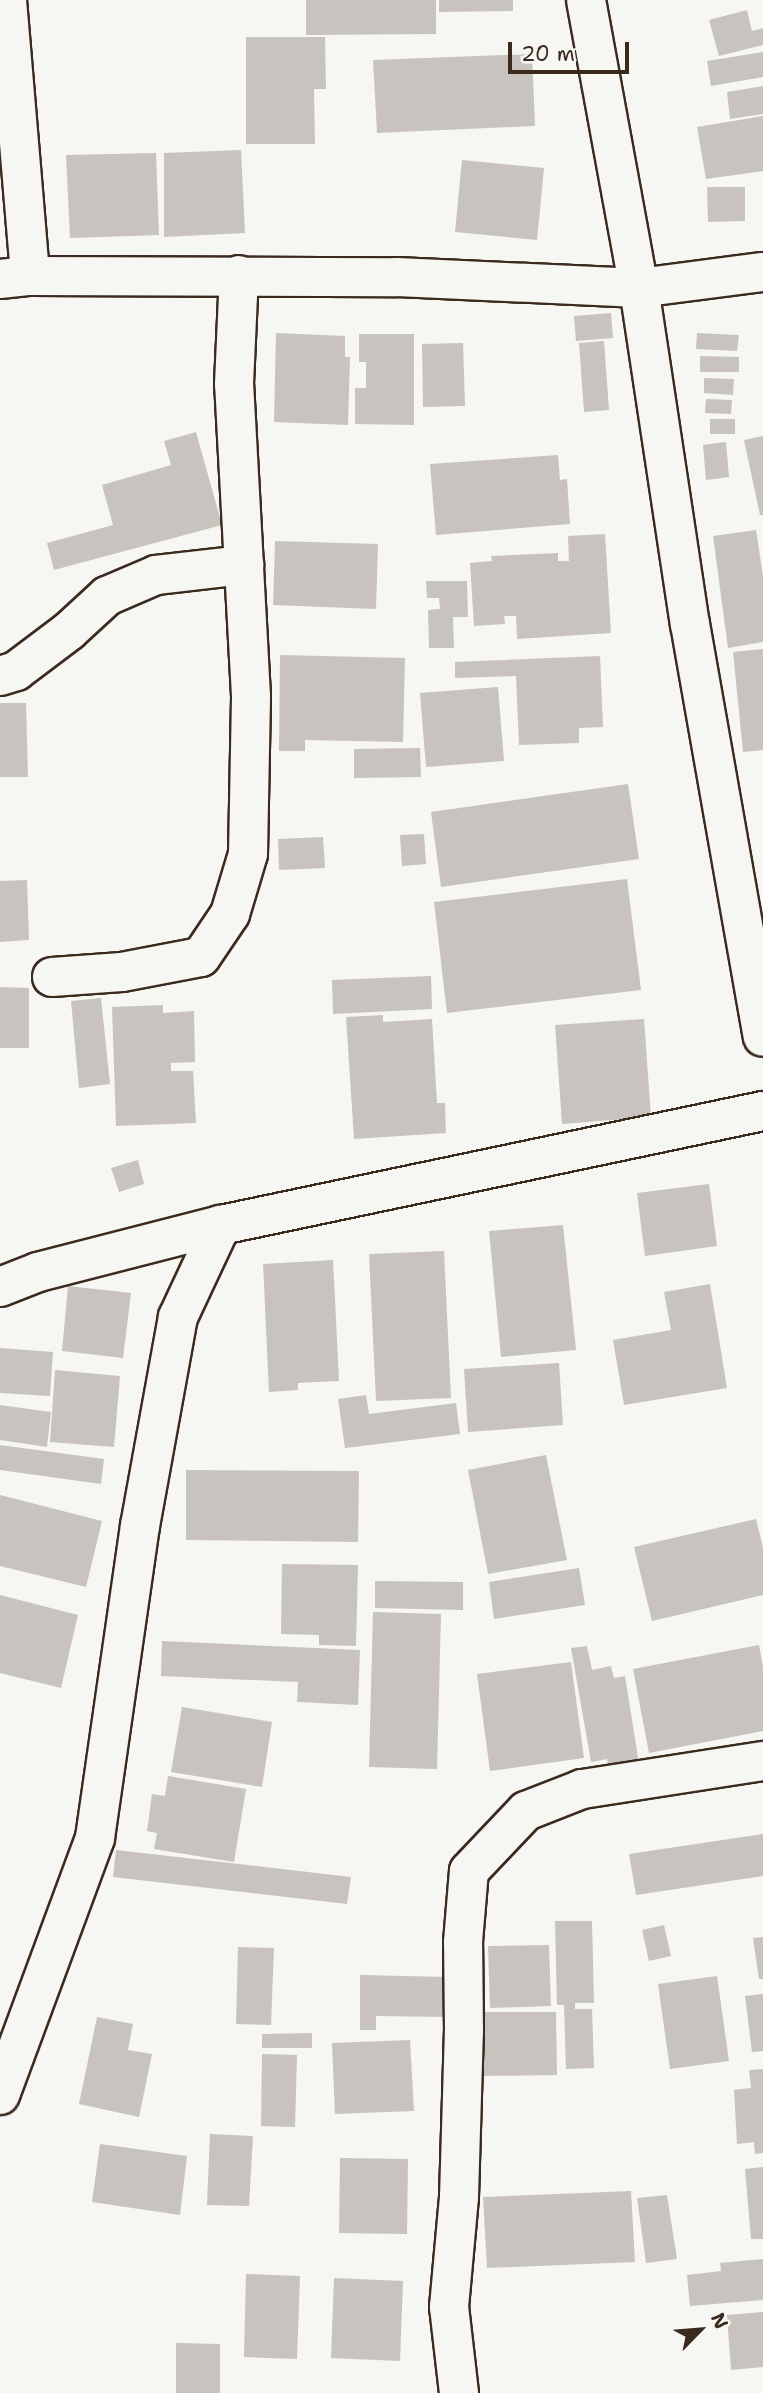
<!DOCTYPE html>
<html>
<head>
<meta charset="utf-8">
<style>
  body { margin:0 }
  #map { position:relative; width:763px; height:2393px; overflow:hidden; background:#f6f6f2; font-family:"Shantell Sans",sans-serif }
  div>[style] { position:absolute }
  .building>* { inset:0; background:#c8c3be }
  .roads { filter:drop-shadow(2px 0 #3b2a1e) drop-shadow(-2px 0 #3b2a1e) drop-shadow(0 2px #3b2a1e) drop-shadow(0 -2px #3b2a1e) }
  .minor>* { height:38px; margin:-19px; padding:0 19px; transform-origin:19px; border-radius:19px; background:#f6f6f2 }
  span { translate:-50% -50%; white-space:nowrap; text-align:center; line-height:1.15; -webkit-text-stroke:5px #f6f6f2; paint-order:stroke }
  .north { position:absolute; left:665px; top:2295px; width:70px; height:70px; -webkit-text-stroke:5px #f6f6f2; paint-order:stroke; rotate:65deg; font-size:19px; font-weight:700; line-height:28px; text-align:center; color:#3b2a1e }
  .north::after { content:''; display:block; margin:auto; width:24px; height:32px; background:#3b2a1e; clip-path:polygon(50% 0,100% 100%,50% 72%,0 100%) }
  .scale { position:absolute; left:508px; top:42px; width:121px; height:32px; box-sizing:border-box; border:4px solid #3b2a1e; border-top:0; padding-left:9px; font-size:21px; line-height:24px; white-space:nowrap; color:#3b2a1e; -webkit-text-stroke:5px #f6f6f2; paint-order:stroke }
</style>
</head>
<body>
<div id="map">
  <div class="building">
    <div style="clip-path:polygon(306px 0,436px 0,436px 34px,306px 35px)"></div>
    <div style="clip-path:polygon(439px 0,513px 0,513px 11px,439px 12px)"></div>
    <div style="clip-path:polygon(747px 10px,752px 31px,763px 28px,763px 45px,719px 56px,709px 20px)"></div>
    <div style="clip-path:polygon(246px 37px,325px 37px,326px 89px,314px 89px,315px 144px,246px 144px)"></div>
    <div style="clip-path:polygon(763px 52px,763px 77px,711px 86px,707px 61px)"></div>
    <div style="clip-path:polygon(532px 54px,535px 126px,377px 133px,373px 60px)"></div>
    <div style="clip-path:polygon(763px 86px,763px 114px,730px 119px,727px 92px)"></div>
    <div style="clip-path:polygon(763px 116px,763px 171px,706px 179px,697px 127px)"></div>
    <div style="clip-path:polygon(241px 150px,245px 233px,164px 237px,164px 153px)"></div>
    <div style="clip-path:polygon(156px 153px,159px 235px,70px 238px,66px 155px)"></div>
    <div style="clip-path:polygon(462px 160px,544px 168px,537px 240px,455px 232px)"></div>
    <div style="clip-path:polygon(707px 187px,745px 187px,745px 221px,708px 222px)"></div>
    <div style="clip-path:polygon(611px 313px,613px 338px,576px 341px,574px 316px)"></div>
    <div style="clip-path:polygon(276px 333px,345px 336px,345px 357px,350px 357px,348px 425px,274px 422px)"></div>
    <div style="clip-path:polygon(697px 333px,739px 335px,737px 351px,696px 349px)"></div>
    <div style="clip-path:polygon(359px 334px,414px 334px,414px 425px,355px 424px,355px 388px,366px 388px,366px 362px,359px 362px)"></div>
    <div style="clip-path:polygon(604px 341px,609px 410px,584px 412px,579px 343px)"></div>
    <div style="clip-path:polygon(463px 343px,465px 406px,423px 407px,422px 344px)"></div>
    <div style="clip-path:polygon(700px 356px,739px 357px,739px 372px,700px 372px)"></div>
    <div style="clip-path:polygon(704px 378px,734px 379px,733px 395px,704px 393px)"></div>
    <div style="clip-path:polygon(706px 399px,732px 400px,731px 414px,705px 413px)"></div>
    <div style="clip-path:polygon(710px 419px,735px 419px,735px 434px,710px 434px)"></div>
    <div style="clip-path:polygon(196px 432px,222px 525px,54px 570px,47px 543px,113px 525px,102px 485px,171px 465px,164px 441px)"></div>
    <div style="clip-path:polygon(763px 436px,763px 515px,760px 515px,744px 440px)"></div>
    <div style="clip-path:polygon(726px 442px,729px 477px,706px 480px,703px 445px)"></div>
    <div style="clip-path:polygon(558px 455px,560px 480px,567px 479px,570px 524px,436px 535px,430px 464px)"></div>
    <div style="clip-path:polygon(756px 530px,763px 576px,763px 642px,728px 648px,713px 536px)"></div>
    <div style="clip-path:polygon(605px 534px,611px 633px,517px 639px,516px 616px,504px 616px,505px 624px,474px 626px,470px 563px,492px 561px,491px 556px,558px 553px,558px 561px,569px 561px,568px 536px)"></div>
    <div style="clip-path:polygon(275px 541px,378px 544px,376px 609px,273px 605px)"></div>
    <div style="clip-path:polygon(426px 581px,467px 581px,468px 617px,453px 617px,454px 648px,429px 648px,428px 610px,440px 609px,439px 598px,427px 598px)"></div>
    <div style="clip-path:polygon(763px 649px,763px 750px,743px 752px,733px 652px)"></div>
    <div style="clip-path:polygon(280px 655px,405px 658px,403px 742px,305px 740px,305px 751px,279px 751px)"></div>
    <div style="clip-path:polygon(600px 656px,603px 727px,579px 728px,579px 743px,519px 745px,516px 676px,455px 678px,455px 662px)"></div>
    <div style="clip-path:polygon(498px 687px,504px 761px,426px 767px,420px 693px)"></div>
    <div style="clip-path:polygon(0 703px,26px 703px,28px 777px,0 777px)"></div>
    <div style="clip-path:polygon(420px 748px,421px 777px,354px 778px,354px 749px)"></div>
    <div style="clip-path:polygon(628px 784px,639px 859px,441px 887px,431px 812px)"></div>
    <div style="clip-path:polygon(424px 834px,426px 864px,402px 866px,400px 835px)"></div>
    <div style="clip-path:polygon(323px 837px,325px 868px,279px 870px,278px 839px)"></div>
    <div style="clip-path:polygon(627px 879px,641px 990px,447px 1013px,434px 902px)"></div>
    <div style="clip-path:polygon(27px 880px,29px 940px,0 942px,0 881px)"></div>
    <div style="clip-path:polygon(431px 976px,432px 1009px,333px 1014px,332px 980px)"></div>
    <div style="clip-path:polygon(0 987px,29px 988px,29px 1048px,0 1048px)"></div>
    <div style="clip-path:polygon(101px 998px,110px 1084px,79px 1088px,71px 1001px)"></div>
    <div style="clip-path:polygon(163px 1005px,163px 1013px,194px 1011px,195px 1062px,171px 1063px,171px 1071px,193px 1071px,196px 1123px,116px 1126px,112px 1007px)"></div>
    <div style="clip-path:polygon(383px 1015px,383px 1022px,432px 1019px,437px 1103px,445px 1103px,446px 1133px,354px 1139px,346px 1017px)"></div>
    <div style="clip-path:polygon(644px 1019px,651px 1117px,562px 1124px,555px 1025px)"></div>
    <div style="clip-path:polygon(138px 1160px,144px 1184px,119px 1192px,111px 1168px)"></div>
    <div style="clip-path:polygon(709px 1184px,717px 1246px,645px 1256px,637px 1193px)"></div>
    <div style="clip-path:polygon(563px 1225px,576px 1350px,501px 1357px,489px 1231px)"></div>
    <div style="clip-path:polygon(444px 1251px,451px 1398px,376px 1401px,369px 1254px)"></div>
    <div style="clip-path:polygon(333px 1260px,339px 1381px,298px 1383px,298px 1390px,269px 1392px,263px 1264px)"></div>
    <div style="clip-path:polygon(710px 1284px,727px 1388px,624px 1405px,613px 1340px,671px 1330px,664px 1292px)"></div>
    <div style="clip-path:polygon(68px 1286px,131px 1293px,123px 1358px,62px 1351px)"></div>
    <div style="clip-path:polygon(0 1348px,53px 1352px,50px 1396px,0 1393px)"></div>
    <div style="clip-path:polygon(559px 1363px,563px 1425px,468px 1432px,464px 1369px)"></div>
    <div style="clip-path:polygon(55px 1370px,120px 1376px,114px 1447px,50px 1442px)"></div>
    <div style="clip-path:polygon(366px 1395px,369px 1414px,456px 1403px,460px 1434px,345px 1448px,338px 1399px)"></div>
    <div style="clip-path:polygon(0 1405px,51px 1412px,47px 1447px,0 1440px)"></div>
    <div style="clip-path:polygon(0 1445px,104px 1459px,101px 1484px,0 1470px)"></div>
    <div style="clip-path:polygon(546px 1455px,567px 1560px,488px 1574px,468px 1470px)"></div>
    <div style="clip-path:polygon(186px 1470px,359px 1471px,358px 1542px,186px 1540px)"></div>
    <div style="clip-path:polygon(0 1495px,102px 1521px,86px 1587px,0 1566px)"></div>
    <div style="clip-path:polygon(756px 1519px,763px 1548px,763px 1595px,652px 1621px,634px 1547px)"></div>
    <div style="clip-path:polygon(282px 1564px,358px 1565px,356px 1646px,319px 1645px,319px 1635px,281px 1634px)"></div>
    <div style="clip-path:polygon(579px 1568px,585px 1605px,494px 1619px,489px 1582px)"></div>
    <div style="clip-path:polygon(375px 1581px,463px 1582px,463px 1610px,375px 1608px)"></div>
    <div style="clip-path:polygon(0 1595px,78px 1615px,61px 1688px,0 1673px)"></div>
    <div style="clip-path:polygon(373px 1612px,441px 1614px,437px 1769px,369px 1767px)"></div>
    <div style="clip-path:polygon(162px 1641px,360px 1650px,358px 1705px,297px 1702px,298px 1682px,161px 1676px)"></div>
    <div style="clip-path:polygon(759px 1645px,763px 1667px,763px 1731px,649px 1753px,633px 1669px)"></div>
    <div style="clip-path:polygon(587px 1646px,592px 1670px,611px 1666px,614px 1678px,625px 1676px,640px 1770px,610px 1775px,607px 1759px,591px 1762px,571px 1648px)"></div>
    <div style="clip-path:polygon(571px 1662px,584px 1758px,490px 1771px,477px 1674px)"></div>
    <div style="clip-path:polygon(182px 1707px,272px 1722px,262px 1787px,171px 1772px)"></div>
    <div style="clip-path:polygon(168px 1776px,246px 1789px,234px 1862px,154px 1849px,157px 1833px,147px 1831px,152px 1794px,165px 1796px)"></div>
    <div style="clip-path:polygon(763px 1834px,763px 1876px,636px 1895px,629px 1854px)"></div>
    <div style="clip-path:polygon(116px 1850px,351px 1877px,347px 1904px,113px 1877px)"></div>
    <div style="clip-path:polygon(555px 1921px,592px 1921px,594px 2003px,575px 2003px,575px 2009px,592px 2009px,594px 2068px,566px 2069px,564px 2005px,557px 2005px)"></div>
    <div style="clip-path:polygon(664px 1925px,671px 1956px,649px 1961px,642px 1930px)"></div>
    <div style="clip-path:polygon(763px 1937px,763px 1979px,759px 1979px,753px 1938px)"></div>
    <div style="clip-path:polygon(549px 1945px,551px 2006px,490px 2008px,488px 1946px)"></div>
    <div style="clip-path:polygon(238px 1947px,274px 1948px,271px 2025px,236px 2024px)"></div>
    <div style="clip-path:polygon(360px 1975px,449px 1977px,449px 2017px,376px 2016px,376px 2030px,360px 2030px)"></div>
    <div style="clip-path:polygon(717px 1976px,729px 2061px,670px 2069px,658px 1984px)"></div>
    <div style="clip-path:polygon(763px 1994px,763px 2051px,752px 2052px,745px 1996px)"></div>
    <div style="clip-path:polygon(480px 2012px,556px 2012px,557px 2075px,481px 2076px)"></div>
    <div style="clip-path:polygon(97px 2017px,133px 2024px,128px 2050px,152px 2054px,139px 2117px,79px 2104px)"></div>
    <div style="clip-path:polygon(312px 2033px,312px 2048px,262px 2048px,262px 2034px)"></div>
    <div style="clip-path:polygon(410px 2040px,414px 2111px,335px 2114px,332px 2043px)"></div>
    <div style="clip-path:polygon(262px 2054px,297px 2055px,295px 2127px,261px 2126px)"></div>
    <div style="clip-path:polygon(763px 2069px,763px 2153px,755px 2154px,754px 2142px,737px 2144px,734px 2090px,751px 2088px,749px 2070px)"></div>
    <div style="clip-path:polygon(210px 2134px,253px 2136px,249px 2206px,207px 2205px)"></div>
    <div style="clip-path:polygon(100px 2144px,187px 2156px,180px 2215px,92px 2202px)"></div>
    <div style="clip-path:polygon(340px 2158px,408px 2159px,407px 2234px,339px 2233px)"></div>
    <div style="clip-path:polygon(763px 2167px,763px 2239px,751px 2239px,745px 2169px)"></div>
    <div style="clip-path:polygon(631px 2191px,635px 2262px,487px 2268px,483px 2197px)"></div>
    <div style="clip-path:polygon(667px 2195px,677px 2259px,646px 2263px,637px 2198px)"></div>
    <div style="clip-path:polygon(763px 2259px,763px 2300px,690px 2306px,687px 2275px,721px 2271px,720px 2263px)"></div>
    <div style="clip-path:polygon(246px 2274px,300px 2276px,297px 2359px,244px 2357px)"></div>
    <div style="clip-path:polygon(334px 2278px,403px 2281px,400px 2361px,331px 2358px)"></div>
    <div style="clip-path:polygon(763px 2312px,763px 2367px,731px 2370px,727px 2315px)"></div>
    <div style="clip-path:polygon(176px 2343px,220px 2344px,220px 2393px,176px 2393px)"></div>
  </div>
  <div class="roads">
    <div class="minor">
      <div style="left:7px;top:0;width:277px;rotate:85.2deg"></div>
      <div style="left:586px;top:0;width:293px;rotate:79.6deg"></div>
      <div style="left:639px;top:288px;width:340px;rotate:81.4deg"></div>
      <div style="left:690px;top:624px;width:419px;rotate:80deg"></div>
      <div style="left:0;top:279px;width:30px;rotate:-6deg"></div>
      <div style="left:30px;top:276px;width:367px;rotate:0.2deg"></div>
      <div style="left:397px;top:277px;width:242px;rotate:2.6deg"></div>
      <div style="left:639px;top:288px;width:125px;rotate:-7.4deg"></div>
      <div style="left:0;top:676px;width:17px;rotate:-17deg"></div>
      <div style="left:16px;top:671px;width:66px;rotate:-37deg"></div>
      <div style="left:69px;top:631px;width:52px;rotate:-42.6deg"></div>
      <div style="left:107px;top:596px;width:53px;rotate:-23.2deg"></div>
      <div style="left:156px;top:575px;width:89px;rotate:-6.5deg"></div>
      <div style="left:52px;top:977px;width:70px;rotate:-4.1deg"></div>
      <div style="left:122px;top:972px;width:80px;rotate:-10.8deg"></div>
      <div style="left:201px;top:957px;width:52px;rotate:-56deg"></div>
      <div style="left:230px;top:914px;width:63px;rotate:-73.3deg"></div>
      <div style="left:248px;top:854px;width:158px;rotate:-88.9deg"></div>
      <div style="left:251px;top:696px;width:312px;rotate:-93.1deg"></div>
      <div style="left:234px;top:384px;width:109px;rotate:-87.4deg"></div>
      <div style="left:0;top:1287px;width:41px;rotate:-21.5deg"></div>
      <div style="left:38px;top:1272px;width:189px;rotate:-14.4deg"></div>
      <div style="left:221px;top:1225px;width:554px;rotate:-11.88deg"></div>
      <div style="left:0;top:2095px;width:274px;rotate:-69.7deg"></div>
      <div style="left:95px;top:1838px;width:315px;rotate:-81.8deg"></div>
      <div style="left:140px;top:1526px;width:212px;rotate:-79.7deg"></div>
      <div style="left:178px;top:1317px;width:102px;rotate:-64.9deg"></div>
      <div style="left:459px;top:2393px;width:87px;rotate:-96.6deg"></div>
      <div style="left:449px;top:2307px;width:110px;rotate:-84.8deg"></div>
      <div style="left:459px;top:2197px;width:166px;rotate:-88.3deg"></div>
      <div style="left:464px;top:2031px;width:89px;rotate:-90.6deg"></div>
      <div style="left:463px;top:1942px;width:71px;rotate:-85.2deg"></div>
      <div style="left:469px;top:1871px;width:83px;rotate:-46.5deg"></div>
      <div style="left:526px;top:1811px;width:60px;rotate:-21.4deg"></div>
      <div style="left:582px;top:1789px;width:183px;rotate:-8.8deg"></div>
    </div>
  </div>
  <div class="north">N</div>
  <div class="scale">20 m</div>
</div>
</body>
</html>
